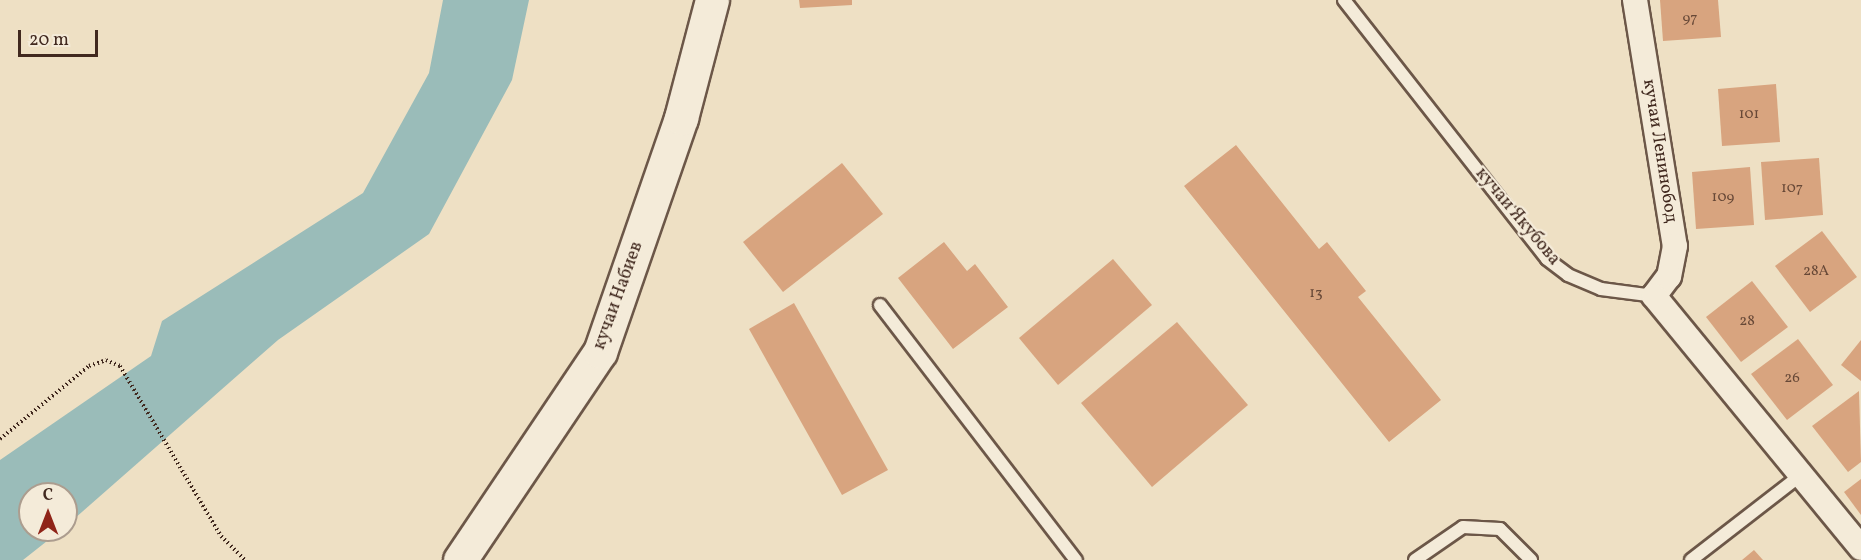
<!DOCTYPE html>
<html>
<head>
<meta charset="utf-8">
<style>
  body { margin:0 }
  #map { position:relative; width:1861px; height:560px; overflow:hidden; background:#eee0c4; font-family:Vollkorn,serif }
  div>[style] { position:absolute }
  .water>* { inset:0; background:#9abcb9 }
  .building>* { inset:0; background:#d8a47f }
  .path>* { height:4px; margin-top:-2px; transform-origin:0; background:repeating-linear-gradient(90deg,#41291f 0 1.5px,transparent 0 4.5px) }
  .roads { filter:drop-shadow(2px 0 #6c5748) drop-shadow(-2px 0 #6c5748) drop-shadow(0 2px #6c5748) drop-shadow(0 -2px #6c5748) }
  .service>* { height:12px; margin:-6px; padding:0 6px; transform-origin:6px; border-radius:6px; background:#f4ebd9 }
  .minor>* { height:24px; margin:-12px; padding:0 12px; transform-origin:12px; border-radius:12px; background:#f4ebd9 }
  .secondary>* { height:33px; margin:-16.5px; padding:0 16.5px; transform-origin:16.5px; border-radius:16.5px; background:#f4ebd9 }
  span { translate:-50% -50%; white-space:nowrap; text-align:center; line-height:1.15; -webkit-text-stroke:4.5px #f4ebd9; paint-order:stroke }
  .number-label { font-size:15px; color:#674837 }
  .number-label span { -webkit-text-stroke-width:0 }
  .street-label { font-size:18px; color:#41291f }
  .north { position:absolute; left:18px; top:482px; width:60px; height:60px; box-sizing:border-box; background:#f4ebd9; border:2px solid #ac9d8f; border-radius:50%; rotate:0deg; font-size:16px; font-weight:700; line-height:24px; text-align:center; color:#41291f }
  .north::after { content:''; display:block; margin:auto; width:21px; height:27px; background:#8f2418; clip-path:polygon(50% 0,100% 100%,50% 72%,0 100%) }
  .scale { position:absolute; left:18px; top:30px; width:80px; height:27px; box-sizing:border-box; border:3px solid #41291f; border-top:0; padding-left:8px; font-size:18px; line-height:21px; white-space:nowrap; color:#41291f; -webkit-text-stroke:4px #f4ebd9; paint-order:stroke }
</style>
</head>
<body>
<div id="map">
  <div class="water">
    <div style="clip-path:polygon(443px 0,529px 0,512px 80px,429px 234px,278px 340px,66px 526px,66px 494px,30px 494px,30px 530px,61px 530px,23px 560px,0 560px,0 460px,151px 356px,162px 321px,363px 193px,429px 73px)"></div>
  </div>
  <div class="building">
    <div style="clip-path:polygon(799px 0,852px 0,852px 5px,800px 8px)"></div>
    <div style="clip-path:polygon(1660px 0,1718px 0,1721px 37px,1663px 41px)"></div>
    <div style="clip-path:polygon(1776px 84px,1780px 142px,1722px 146px,1718px 89px)"></div>
    <div style="clip-path:polygon(1236px 145px,1319px 249px,1327px 242px,1366px 291px,1358px 297px,1441px 400px,1389px 442px,1184px 186px)"></div>
    <div style="clip-path:polygon(1819px 158px,1823px 215px,1765px 220px,1761px 162px)"></div>
    <div style="clip-path:polygon(842px 163px,883px 214px,783px 292px,743px 242px)"></div>
    <div style="clip-path:polygon(1750px 167px,1754px 225px,1696px 229px,1692px 172px)"></div>
    <div style="clip-path:polygon(1822px 231px,1857px 277px,1810px 312px,1775px 266px)"></div>
    <div style="clip-path:polygon(944px 242px,967px 271px,975px 264px,1008px 307px,953px 349px,898px 278px)"></div>
    <div style="clip-path:polygon(1113px 259px,1152px 305px,1058px 385px,1019px 338px)"></div>
    <div style="clip-path:polygon(1752px 281px,1788px 327px,1741px 362px,1706px 317px)"></div>
    <div style="clip-path:polygon(794px 303px,888px 470px,842px 495px,749px 329px)"></div>
    <div style="clip-path:polygon(1177px 322px,1248px 405px,1152px 487px,1081px 403px)"></div>
    <div style="clip-path:polygon(1798px 339px,1833px 385px,1787px 420px,1751px 374px)"></div>
    <div style="clip-path:polygon(1861px 340px,1861px 381px,1841px 365px)"></div>
    <div style="clip-path:polygon(1859px 391px,1861px 462px,1848px 472px,1812px 426px)"></div>
    <div style="clip-path:polygon(1861px 479px,1861px 515px,1844px 492px)"></div>
    <div style="clip-path:polygon(1754px 550px,1763px 560px,1742px 560px)"></div>
  </div>
  <div class="path">
    <div style="left:0;top:439px;width:115px;rotate:-39.4deg"></div>
    <div style="left:89px;top:366px;width:18px;rotate:-19deg"></div>
    <div style="left:106px;top:360px;width:15px;rotate:23deg"></div>
    <div style="left:120px;top:366px;width:198px;rotate:59.3deg"></div>
    <div style="left:221px;top:536px;width:34px;rotate:45deg"></div>
  </div>
  <div class="roads">
    <div class="service">
      <div style="left:1344px;top:0;width:329px;rotate:51.9deg"></div>
      <div style="left:1547px;top:259px;width:26px;rotate:37deg"></div>
      <div style="left:1568px;top:275px;width:36px;rotate:23deg"></div>
      <div style="left:1601px;top:289px;width:53px;rotate:7.5deg"></div>
      <div style="left:880px;top:305px;width:322px;rotate:52.5deg"></div>
      <div style="left:1415px;top:560px;width:58px;rotate:-34.5deg"></div>
      <div style="left:1463px;top:527px;width:37px;rotate:3deg"></div>
      <div style="left:1500px;top:529px;width:44px;rotate:45deg"></div>
      <div style="left:1691px;top:560px;width:139px;rotate:-37.7deg"></div>
    </div>
    <div class="minor">
      <div style="left:1635px;top:0;width:249px;rotate:80.8deg"></div>
      <div style="left:1675px;top:246px;width:31px;rotate:101deg"></div>
      <div style="left:1669px;top:276px;width:25px;rotate:127deg"></div>
      <div style="left:1654px;top:296px;width:326px;rotate:50.6deg"></div>
    </div>
    <div class="secondary">
      <div style="left:460px;top:560px;width:251px;rotate:-56.1deg"></div>
      <div style="left:600px;top:352px;width:248px;rotate:-70.9deg"></div>
      <div style="left:681px;top:118px;width:122px;rotate:-75.3deg"></div>
    </div>
  </div>
  <div class="number-label">
    <span style="left:1690px;top:19px">97</span>
    <span style="left:1749px;top:115px">101</span>
    <span style="left:1792px;top:189px">107</span>
    <span style="left:1723px;top:198px">109</span>
    <span style="left:1816px;top:272px">28А</span>
    <span style="left:1316px;top:294px">13</span>
    <span style="left:1747px;top:322px">28</span>
    <span style="left:1792px;top:379px">26</span>
  </div>
  <div class="street-label">
    <span style="left:1659px;top:151px;rotate:81deg">кучаи Ленинобод</span>
    <span style="left:1517px;top:217px;rotate:50deg">кучаи Якубова</span>
    <span style="left:619px;top:296px;rotate:-70deg">кучаи Набиев</span>
  </div>
  <div class="north">С</div>
  <div class="scale">20 m</div>
</div>
</body>
</html>
